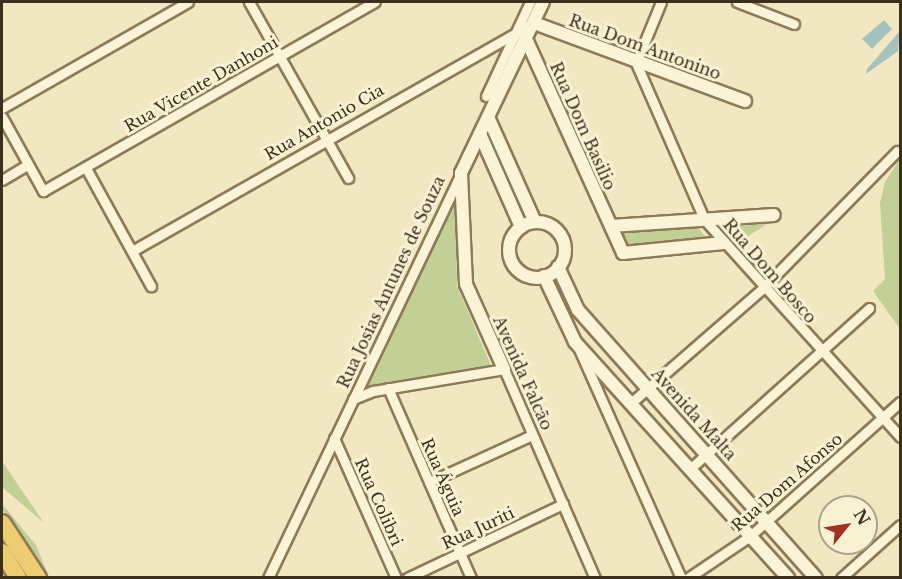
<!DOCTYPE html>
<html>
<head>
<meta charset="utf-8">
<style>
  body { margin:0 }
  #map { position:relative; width:902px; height:579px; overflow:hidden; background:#f1e8c2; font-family:"Libre Baskerville",serif }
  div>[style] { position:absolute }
  .green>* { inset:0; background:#c2d095 }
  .water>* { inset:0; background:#a5c3be }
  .roads { filter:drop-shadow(2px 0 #8c7a58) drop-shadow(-2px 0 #8c7a58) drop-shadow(0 2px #8c7a58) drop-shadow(0 -2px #8c7a58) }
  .minor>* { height:9px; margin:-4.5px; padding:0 4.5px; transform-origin:4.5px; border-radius:4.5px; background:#fbf4d6 }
  .tertiary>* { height:12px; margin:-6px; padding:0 6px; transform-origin:6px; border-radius:6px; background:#fbf4d6 }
  .tertiary>.ring { margin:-6px; padding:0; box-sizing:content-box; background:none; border:12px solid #fbf4d6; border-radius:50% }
  .trunk>* { height:16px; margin:-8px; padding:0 8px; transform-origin:8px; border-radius:8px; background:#eecc72 }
  span { translate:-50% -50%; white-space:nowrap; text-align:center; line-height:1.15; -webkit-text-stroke:6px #f8f1d2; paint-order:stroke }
  .street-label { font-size:16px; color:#3b2f1d }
  .frame { position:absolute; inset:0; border:3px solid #3b2f1d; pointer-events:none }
  .north { position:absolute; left:818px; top:495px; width:60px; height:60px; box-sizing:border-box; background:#f8f1d2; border:2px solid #aca38a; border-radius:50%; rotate:60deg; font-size:16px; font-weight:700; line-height:24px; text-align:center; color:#3b2f1d }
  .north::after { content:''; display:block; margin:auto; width:21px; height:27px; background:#a03123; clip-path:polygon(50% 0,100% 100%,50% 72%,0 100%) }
</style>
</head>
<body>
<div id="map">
  <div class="green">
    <div style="clip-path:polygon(900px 159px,900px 329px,873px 291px,885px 279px,880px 203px,885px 182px)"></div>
    <div style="clip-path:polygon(456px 191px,457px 286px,492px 368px,359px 392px)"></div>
    <div style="clip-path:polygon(768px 223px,732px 247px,716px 228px)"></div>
    <div style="clip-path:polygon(697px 225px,709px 243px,625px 250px,617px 231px)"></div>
    <div style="clip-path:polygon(2px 461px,44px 523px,2px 487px)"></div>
    <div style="clip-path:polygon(2px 504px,36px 545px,49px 577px,2px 509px)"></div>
  </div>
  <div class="water">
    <div style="clip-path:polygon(884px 20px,892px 29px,872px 49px,862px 39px)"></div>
    <div style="clip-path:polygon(900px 31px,898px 51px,866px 74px,867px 69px)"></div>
  </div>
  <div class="roads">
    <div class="minor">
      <div style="left:249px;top:2px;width:202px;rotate:60.6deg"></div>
      <div style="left:661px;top:2px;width:66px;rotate:112.3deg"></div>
      <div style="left:636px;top:63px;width:170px;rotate:66.4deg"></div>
      <div style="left:704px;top:219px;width:293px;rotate:48deg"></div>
      <div style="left:737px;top:2px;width:61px;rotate:21.1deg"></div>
      <div style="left:486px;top:96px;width:104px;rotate:-64.9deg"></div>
      <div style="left:2px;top:108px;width:214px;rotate:-29.7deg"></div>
      <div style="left:2px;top:117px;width:85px;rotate:61deg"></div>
      <div style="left:43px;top:191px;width:382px;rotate:-29.7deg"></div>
      <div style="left:86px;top:168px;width:135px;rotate:61.2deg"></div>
      <div style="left:2px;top:180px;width:29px;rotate:-31deg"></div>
      <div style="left:132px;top:251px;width:462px;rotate:-29.6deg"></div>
      <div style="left:579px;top:349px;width:251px;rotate:66deg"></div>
      <div style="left:388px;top:388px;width:207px;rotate:66.4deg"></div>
      <div style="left:353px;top:399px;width:22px;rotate:-22deg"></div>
      <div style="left:373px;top:391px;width:133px;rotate:-9.5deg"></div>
      <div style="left:504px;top:369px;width:228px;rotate:66.5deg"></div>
      <div style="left:632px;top:402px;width:172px;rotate:-41deg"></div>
      <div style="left:762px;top:289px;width:193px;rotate:-45.6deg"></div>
      <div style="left:334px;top:438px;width:153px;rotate:66.1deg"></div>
      <div style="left:692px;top:467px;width:238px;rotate:-41.9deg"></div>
      <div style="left:429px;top:482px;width:113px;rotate:-24.5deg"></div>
      <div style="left:268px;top:578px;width:449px;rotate:-64.5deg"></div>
      <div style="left:407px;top:578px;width:173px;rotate:-25.4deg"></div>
      <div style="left:688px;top:578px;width:75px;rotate:-34.1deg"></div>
      <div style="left:750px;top:536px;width:201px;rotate:-41.8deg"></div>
      <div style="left:841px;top:578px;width:79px;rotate:-41.9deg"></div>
    </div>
    <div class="tertiary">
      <div style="left:534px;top:23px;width:225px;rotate:20.3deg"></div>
      <div style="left:526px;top:39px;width:235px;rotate:65.6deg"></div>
      <div style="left:623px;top:253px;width:101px;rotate:-5.7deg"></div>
      <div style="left:488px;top:117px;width:115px;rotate:65.9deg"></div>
      <div style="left:480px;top:134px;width:102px;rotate:66.2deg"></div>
      <div class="ring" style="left:509px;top:222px;width:44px;height:44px"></div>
      <div style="left:611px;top:226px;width:163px;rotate:-3.9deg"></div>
      <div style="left:558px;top:267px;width:47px;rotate:65.1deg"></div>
      <div style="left:578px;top:310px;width:358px;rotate:48.4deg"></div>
      <div style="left:544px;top:276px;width:73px;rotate:64.8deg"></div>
      <div style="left:575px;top:342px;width:318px;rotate:47.9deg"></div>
      <div style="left:504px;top:369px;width:93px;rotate:-114.1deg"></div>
      <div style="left:466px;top:284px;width:111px;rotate:-92.6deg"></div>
      <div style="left:461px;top:173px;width:190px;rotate:-64.4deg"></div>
    </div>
    <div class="trunk">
      <div style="left:2px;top:523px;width:66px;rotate:56.8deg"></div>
      <div style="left:2px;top:552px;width:31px;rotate:58deg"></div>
    </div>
  </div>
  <div class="street-label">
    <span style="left:645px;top:47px;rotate:20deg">Rua Dom Antonino</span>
    <span style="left:201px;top:84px;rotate:-30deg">Rua Vicente Danhoni</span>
    <span style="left:324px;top:122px;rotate:-30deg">Rua Antonio Cia</span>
    <span style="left:583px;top:126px;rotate:66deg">Rua Dom Basilio</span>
    <span style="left:770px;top:271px;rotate:49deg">Rua Dom Bosco</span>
    <span style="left:391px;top:282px;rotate:-65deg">Rua Josias Antunes de Souza</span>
    <span style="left:523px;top:373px;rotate:66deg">Avenida Falcão</span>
    <span style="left:694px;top:414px;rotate:48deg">Avenida Malta</span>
    <span style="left:443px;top:477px;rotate:66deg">Rua Águia</span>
    <span style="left:787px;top:482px;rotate:-41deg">Rua Dom Afonso</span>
    <span style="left:379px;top:502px;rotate:66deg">Rua Colibri</span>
    <span style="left:478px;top:528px;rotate:-25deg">Rua Juriti</span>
  </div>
  <div class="frame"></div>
  <div class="north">N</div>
</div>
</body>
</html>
